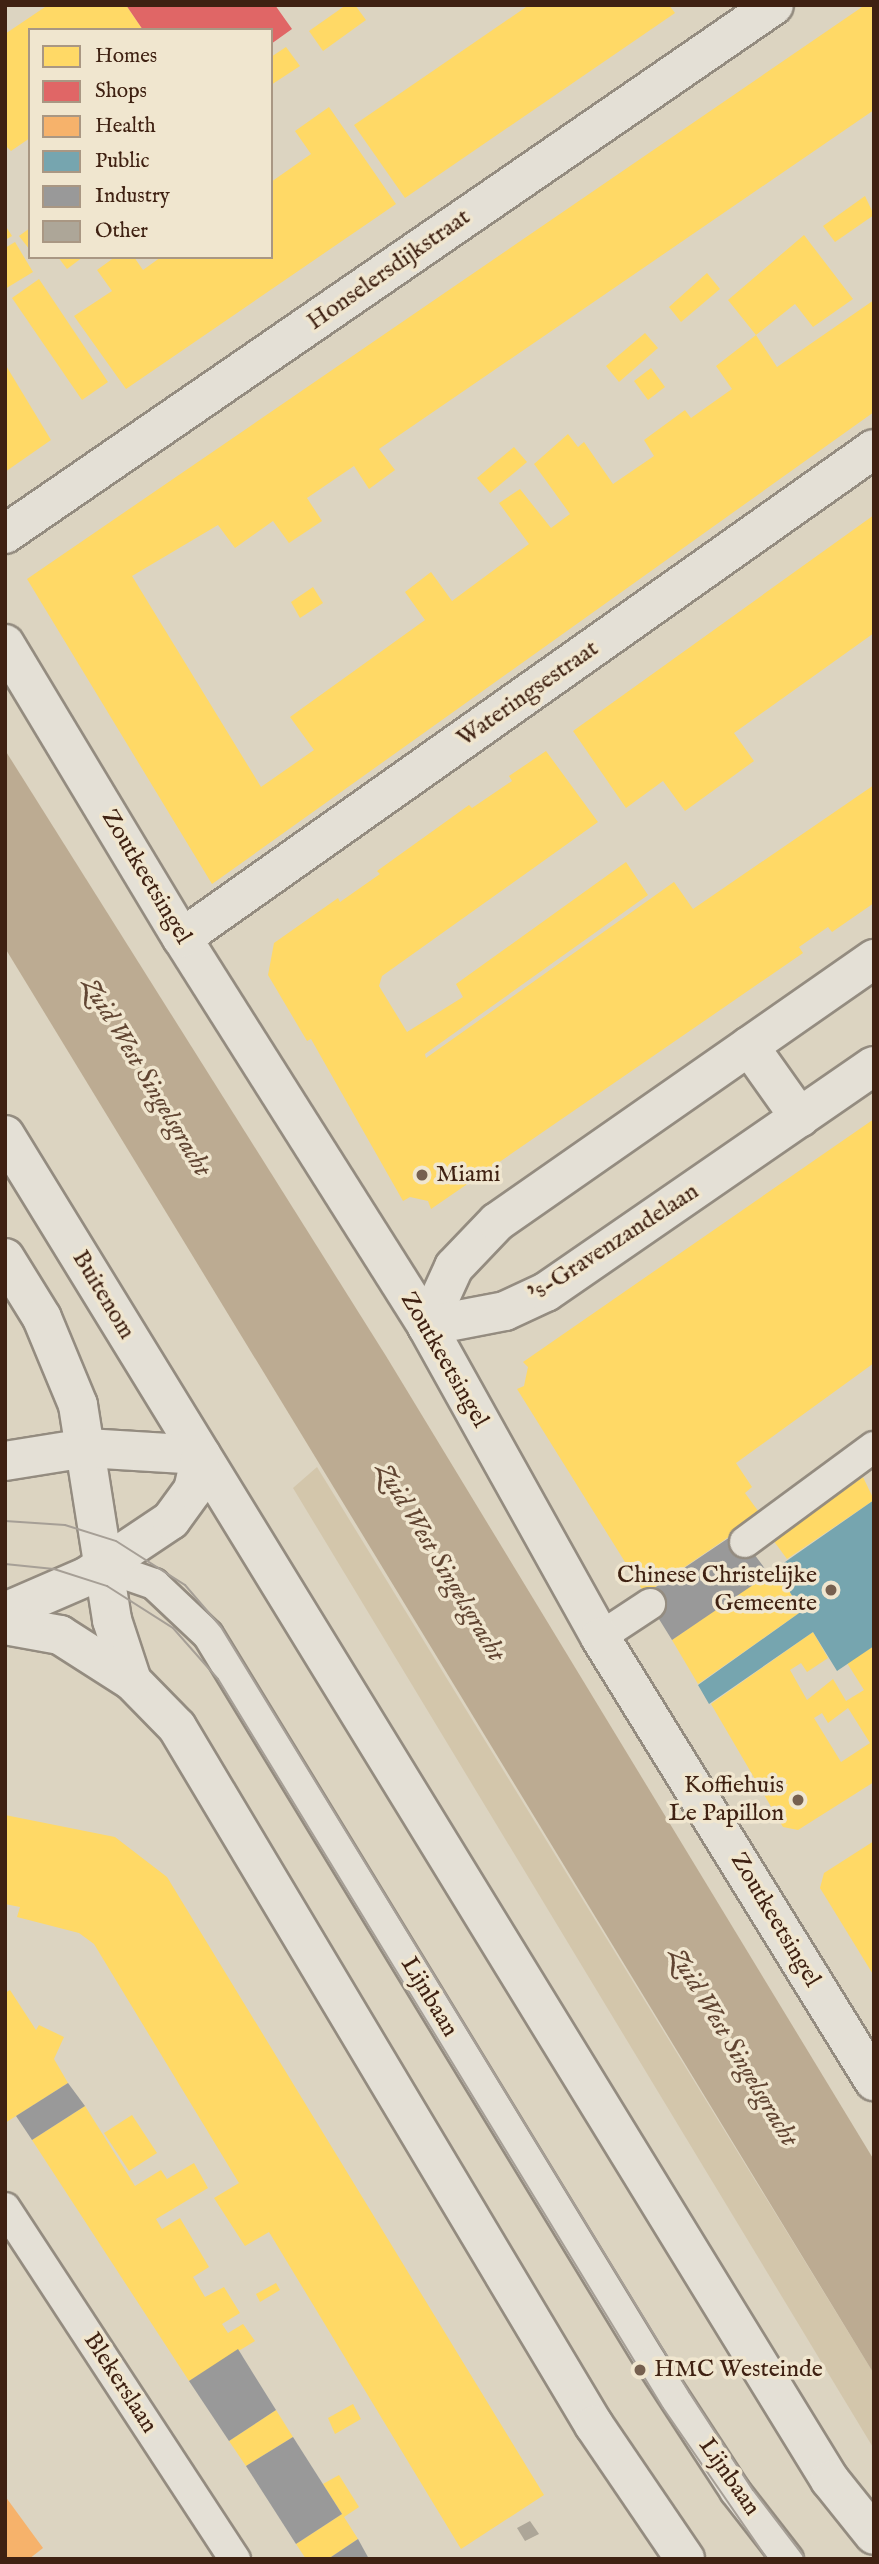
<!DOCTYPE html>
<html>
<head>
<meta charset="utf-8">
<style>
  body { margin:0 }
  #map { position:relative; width:879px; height:2564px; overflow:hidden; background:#dcd4c1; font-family:"IM FELL English",serif }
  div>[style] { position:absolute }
  .green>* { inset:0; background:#d3c6ab }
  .water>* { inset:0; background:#bcab92 }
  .homes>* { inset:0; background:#ffd966 }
  .shops>* { inset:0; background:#e06666 }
  .health>* { inset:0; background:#f6b26b }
  .public>* { inset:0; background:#76a5af }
  .industry>* { inset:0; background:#999 }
  .building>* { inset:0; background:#ada698 }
  .roads { filter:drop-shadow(2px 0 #948c80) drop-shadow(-2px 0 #948c80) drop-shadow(0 2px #948c80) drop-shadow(0 -2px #948c80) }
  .lane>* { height:30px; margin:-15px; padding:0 15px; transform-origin:15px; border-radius:15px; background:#e4e0d6 }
  .street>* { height:38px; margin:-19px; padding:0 19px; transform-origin:19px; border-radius:19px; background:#e4e0d6 }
  .secondary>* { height:38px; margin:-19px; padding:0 19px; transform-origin:19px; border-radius:19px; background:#e4e0d6 }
  .tram>* { height:2px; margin:-1px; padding:0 1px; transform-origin:1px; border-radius:1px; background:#a69f96 }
  .dots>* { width:19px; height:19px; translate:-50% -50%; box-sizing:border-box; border:4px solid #f0e6cf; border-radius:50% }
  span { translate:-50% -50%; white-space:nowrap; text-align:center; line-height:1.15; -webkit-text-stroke:7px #f0e6cf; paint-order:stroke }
  .street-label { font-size:24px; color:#3f2112 }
  .poi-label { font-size:24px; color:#3f2112 }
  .left { translate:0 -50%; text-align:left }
  .right { translate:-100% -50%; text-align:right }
  .water-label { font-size:26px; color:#614532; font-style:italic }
  .frame { position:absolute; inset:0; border:7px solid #3f2112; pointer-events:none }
  .legend { position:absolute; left:28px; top:28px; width:245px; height:231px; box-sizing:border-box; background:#f0e6cf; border:2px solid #a99783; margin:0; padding:9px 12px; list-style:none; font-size:21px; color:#3f2112 }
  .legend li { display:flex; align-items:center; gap:14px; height:35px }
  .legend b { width:35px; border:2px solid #a99783 }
</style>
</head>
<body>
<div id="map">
  <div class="green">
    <div style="clip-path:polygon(317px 1467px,874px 2374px,874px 2449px,293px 1488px)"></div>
  </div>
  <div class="water">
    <div style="clip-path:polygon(5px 750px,386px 1356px,874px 2160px,874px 2374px,5px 948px)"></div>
  </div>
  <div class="homes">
    <div style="clip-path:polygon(48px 5px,126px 5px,143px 30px,30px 30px,30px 138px,11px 151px,5px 145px,5px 34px)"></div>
    <div style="clip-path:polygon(346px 5px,355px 5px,366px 20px,323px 51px,309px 31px)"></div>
    <div style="clip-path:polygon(529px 5px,669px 5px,675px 13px,405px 198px,354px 125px)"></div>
    <div style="clip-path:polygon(865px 5px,874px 5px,874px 110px,379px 449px,395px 470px,369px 489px,354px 466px,307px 498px,322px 521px,289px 543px,273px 521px,235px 548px,218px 525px,132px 576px,261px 787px,314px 750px,290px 717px,425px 620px,405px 592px,431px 572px,452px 601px,529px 544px,499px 503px,520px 489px,551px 528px,570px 514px,534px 464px,568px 434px,578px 447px,584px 442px,613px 484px,654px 456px,644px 440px,685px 410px,691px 418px,732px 389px,716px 366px,756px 335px,777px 367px,874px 300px,874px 412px,212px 884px,27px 579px)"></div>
    <div style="clip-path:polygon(286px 47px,300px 66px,271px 85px,271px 57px)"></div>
    <div style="clip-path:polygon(329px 107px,396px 204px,126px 389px,74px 316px,112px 291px,97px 270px,115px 257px,134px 257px,143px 270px,161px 257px,271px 257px,271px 182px,311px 154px,295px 131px)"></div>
    <div style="clip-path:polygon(865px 196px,874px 215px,835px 242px,823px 226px)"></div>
    <div style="clip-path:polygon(5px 225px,12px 236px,5px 240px)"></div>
    <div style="clip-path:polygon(30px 228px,30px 250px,19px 236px)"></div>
    <div style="clip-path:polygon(804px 235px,853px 299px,813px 327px,795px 304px,756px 335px,728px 300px)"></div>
    <div style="clip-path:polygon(15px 242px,33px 272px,5px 289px,5px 248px)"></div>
    <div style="clip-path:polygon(58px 257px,83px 257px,67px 269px)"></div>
    <div style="clip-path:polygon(707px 273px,720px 289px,681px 322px,669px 307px)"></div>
    <div style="clip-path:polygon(39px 279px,108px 382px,82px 400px,12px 298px)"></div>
    <div style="clip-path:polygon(645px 333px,658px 348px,619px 382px,606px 366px)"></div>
    <div style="clip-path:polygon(5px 364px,51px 440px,5px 472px)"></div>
    <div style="clip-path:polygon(651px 368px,665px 387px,648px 400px,634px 381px)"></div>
    <div style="clip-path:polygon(514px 447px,527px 462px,490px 493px,477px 478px)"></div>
    <div style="clip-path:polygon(874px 515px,874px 633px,734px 733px,754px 761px,685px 811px,663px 781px,626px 808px,573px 731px)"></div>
    <div style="clip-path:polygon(313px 587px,323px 603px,300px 618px,291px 602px)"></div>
    <div style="clip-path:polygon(546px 751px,598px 822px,382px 976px,379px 986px,407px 1032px,463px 997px,456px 984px,626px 862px,648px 895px,425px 1054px,426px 1058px,674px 882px,693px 909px,874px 785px,874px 903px,832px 932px,828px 927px,799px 947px,803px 953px,431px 1209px,428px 1201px,410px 1197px,403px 1201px,311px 1039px,307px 1041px,268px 975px,274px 943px,338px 898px,340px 902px,380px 874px,377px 871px,469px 805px,472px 808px,512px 781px,509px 776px)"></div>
    <div style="clip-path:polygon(874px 1119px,874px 1363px,736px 1463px,752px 1487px,745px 1493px,761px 1515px,645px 1594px,517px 1389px,524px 1386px,528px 1367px,523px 1362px)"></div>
    <div style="clip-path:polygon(863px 1477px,874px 1500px,787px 1559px,773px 1540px)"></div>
    <div style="clip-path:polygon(775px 1569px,802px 1611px,698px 1684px,672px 1640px)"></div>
    <div style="clip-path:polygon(evenodd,813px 1632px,828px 1658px,807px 1672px,801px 1663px,790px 1670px,807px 1700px,833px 1679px,846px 1701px,864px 1690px,847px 1663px,874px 1646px,874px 1782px,798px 1830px,783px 1827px,711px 1704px,813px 1632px,848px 1708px,870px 1743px,841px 1762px,814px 1718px,822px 1713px,828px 1723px,848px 1708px)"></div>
    <div style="clip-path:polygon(5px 1815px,115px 1837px,167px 1877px,544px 2495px,461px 2549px,269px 2232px,245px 2246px,214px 2198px,239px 2183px,94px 1944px,79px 1933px,17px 1917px,20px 1907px,5px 1904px)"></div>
    <div style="clip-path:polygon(874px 1841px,874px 1976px,820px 1888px,824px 1873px)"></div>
    <div style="clip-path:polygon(10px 1990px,36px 2030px,39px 2025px,64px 2037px,54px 2059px,68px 2083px,5px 2123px,5px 1993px)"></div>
    <div style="clip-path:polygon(85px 2106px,135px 2186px,161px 2170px,167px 2179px,194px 2163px,208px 2188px,156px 2219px,162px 2229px,180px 2218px,209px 2267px,193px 2277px,205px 2297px,224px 2287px,240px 2313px,222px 2324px,228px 2333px,243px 2324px,255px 2341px,189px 2381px,32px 2140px)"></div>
    <div style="clip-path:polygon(132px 2115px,157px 2153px,129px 2171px,104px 2133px)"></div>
    <div style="clip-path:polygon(276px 2283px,280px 2290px,260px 2302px,256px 2294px)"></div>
    <div style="clip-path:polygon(353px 2404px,361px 2419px,335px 2434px,328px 2418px)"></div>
    <div style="clip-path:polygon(276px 2410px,293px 2437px,246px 2466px,229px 2441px)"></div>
    <div style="clip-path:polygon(339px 2475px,359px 2507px,344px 2517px,358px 2539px,328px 2559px,306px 2559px,296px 2544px,342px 2514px,323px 2484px)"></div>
  </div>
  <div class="shops">
    <div style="clip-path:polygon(126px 5px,275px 5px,292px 29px,271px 44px,271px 30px,143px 30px)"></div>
  </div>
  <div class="health">
    <div style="clip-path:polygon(5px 2496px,43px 2548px,29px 2559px,5px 2559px)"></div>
  </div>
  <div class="public">
    <div style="clip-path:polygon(874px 1500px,874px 1646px,837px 1671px,813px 1632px,709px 1704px,698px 1685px,802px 1611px,775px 1569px)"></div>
  </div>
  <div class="industry">
    <div style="clip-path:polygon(745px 1527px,745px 1542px,769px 1574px,672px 1640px,644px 1595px)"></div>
    <div style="clip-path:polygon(68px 2083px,85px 2106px,32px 2140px,16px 2116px)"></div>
    <div style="clip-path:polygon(238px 2349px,276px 2410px,229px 2441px,189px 2381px)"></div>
    <div style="clip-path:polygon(293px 2437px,342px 2514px,296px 2544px,246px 2466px)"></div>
    <div style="clip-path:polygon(358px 2539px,369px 2559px,328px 2559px)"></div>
  </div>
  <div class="building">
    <div style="clip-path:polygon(530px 2521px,539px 2534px,525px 2541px,517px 2528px)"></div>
  </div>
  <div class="roads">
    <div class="lane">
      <div style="left:745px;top:1542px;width:160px;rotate:-36.4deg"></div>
      <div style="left:105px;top:1567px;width:52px;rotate:19.1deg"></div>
      <div style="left:154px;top:1584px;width:74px;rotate:43.4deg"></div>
      <div style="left:208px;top:1635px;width:851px;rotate:58.64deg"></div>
      <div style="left:651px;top:2362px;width:154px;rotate:56.9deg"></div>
      <div style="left:735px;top:2491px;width:86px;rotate:52.1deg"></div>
      <div style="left:600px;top:1637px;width:60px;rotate:-33.4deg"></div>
      <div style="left:5px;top:2208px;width:420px;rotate:56.8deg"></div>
    </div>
    <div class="street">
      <div style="left:5px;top:534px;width:933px;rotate:-34.52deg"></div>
      <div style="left:5px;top:644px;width:343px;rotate:59deg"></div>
      <div style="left:182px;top:938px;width:459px;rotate:57.7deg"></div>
      <div style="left:427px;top:1326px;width:356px;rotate:60.9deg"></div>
      <div style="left:600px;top:1637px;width:522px;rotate:58.32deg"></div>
      <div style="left:182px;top:938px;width:847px;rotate:-35.25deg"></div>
      <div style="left:749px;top:1046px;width:88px;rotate:54.7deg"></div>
      <div style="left:427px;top:1326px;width:65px;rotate:-65.4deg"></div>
      <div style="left:454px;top:1267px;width:62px;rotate:-46.3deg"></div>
      <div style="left:497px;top:1222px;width:460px;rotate:-34.9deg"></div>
      <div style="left:427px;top:1326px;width:79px;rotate:-10.9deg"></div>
      <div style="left:505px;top:1311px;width:45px;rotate:-24.9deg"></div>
      <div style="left:546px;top:1292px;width:398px;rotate:-34.6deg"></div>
    </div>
    <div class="secondary">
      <div style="left:5px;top:1135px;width:1578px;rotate:58.48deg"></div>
      <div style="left:830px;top:2480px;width:70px;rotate:51.3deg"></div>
      <div style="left:5px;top:1258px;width:70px;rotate:58.3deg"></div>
      <div style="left:42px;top:1318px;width:94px;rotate:67.5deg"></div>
      <div style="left:78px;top:1405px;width:218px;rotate:81deg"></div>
      <div style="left:112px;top:1620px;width:64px;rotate:71.8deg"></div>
      <div style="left:132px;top:1681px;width:64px;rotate:45.6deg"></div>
      <div style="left:177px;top:1727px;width:813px;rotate:59.15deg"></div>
      <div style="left:594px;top:2425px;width:162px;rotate:55.8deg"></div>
      <div style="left:5px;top:1461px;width:82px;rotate:-9.1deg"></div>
      <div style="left:86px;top:1448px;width:115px;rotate:3.5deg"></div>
      <div style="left:5px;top:1612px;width:88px;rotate:-23.4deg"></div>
      <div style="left:86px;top:1577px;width:102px;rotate:-33.8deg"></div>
      <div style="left:171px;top:1520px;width:37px;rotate:-54deg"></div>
      <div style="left:193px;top:1490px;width:36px;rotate:-77deg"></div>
      <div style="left:5px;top:1625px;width:56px;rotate:10.3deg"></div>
      <div style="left:60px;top:1635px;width:85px;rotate:32.6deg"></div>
    </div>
  </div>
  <div class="tram">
    <div style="left:5px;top:1521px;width:60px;rotate:3.8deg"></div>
    <div style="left:65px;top:1525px;width:53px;rotate:17.4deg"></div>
    <div style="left:116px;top:1541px;width:82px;rotate:32.5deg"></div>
    <div style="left:185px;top:1585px;width:55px;rotate:49.4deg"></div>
    <div style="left:221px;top:1627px;width:897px;rotate:58.54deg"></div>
    <div style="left:689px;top:2392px;width:117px;rotate:56.9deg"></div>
    <div style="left:753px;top:2490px;width:87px;rotate:52.5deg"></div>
    <div style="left:5px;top:1564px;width:49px;rotate:5.8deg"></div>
    <div style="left:54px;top:1569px;width:56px;rotate:17.8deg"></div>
    <div style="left:107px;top:1586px;width:78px;rotate:32.5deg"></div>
    <div style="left:173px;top:1628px;width:68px;rotate:48.6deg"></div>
    <div style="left:218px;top:1679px;width:854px;rotate:58.6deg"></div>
    <div style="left:663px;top:2408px;width:183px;rotate:55.4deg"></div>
  </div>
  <div class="dots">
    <div style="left:422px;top:1175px;background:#76604f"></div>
    <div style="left:831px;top:1590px;background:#76604f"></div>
    <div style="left:798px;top:1800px;background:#76604f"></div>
    <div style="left:640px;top:2370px;background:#76604f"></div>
  </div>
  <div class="street-label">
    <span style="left:389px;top:270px;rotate:-35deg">Honselersdijkstraat</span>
    <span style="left:528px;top:694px;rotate:-35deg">Wateringsestraat</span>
    <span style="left:146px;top:877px;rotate:59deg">Zoutkeetsingel</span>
    <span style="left:614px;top:1243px;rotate:-33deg">'s-Gravenzandelaan</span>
    <span style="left:103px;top:1295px;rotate:59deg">Buitenom</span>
    <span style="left:444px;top:1360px;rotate:60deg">Zoutkeetsingel</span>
    <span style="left:775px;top:1920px;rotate:59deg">Zoutkeetsingel</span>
    <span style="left:429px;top:1997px;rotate:59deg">Lijnbaan</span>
    <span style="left:120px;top:2383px;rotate:57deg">Blekerslaan</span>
    <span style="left:729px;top:2477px;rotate:55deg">Lijnbaan</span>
  </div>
  <div class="poi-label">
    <span class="left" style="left:436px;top:1175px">Miami</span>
    <span class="right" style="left:817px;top:1590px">Chinese Christelijke<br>Gemeente</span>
    <span class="right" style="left:784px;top:1800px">Koffiehuis<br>Le Papillon</span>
    <span class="left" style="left:654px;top:2370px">HMC Westeinde</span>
  </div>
  <div class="water-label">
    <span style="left:146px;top:1077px;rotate:59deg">Zuid West Singelsgracht</span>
    <span style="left:440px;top:1562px;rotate:59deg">Zuid West Singelsgracht</span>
    <span style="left:733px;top:2047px;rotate:59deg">Zuid West Singelsgracht</span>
  </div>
  <div class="frame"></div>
  <ul class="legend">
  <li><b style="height:19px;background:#ffd966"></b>Homes</li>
  <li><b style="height:19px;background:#e06666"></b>Shops</li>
  <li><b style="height:19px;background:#f6b26b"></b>Health</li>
  <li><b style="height:19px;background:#76a5af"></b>Public</li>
  <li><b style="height:19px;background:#999"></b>Industry</li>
  <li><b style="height:19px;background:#ada698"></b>Other</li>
  </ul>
</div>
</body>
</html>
